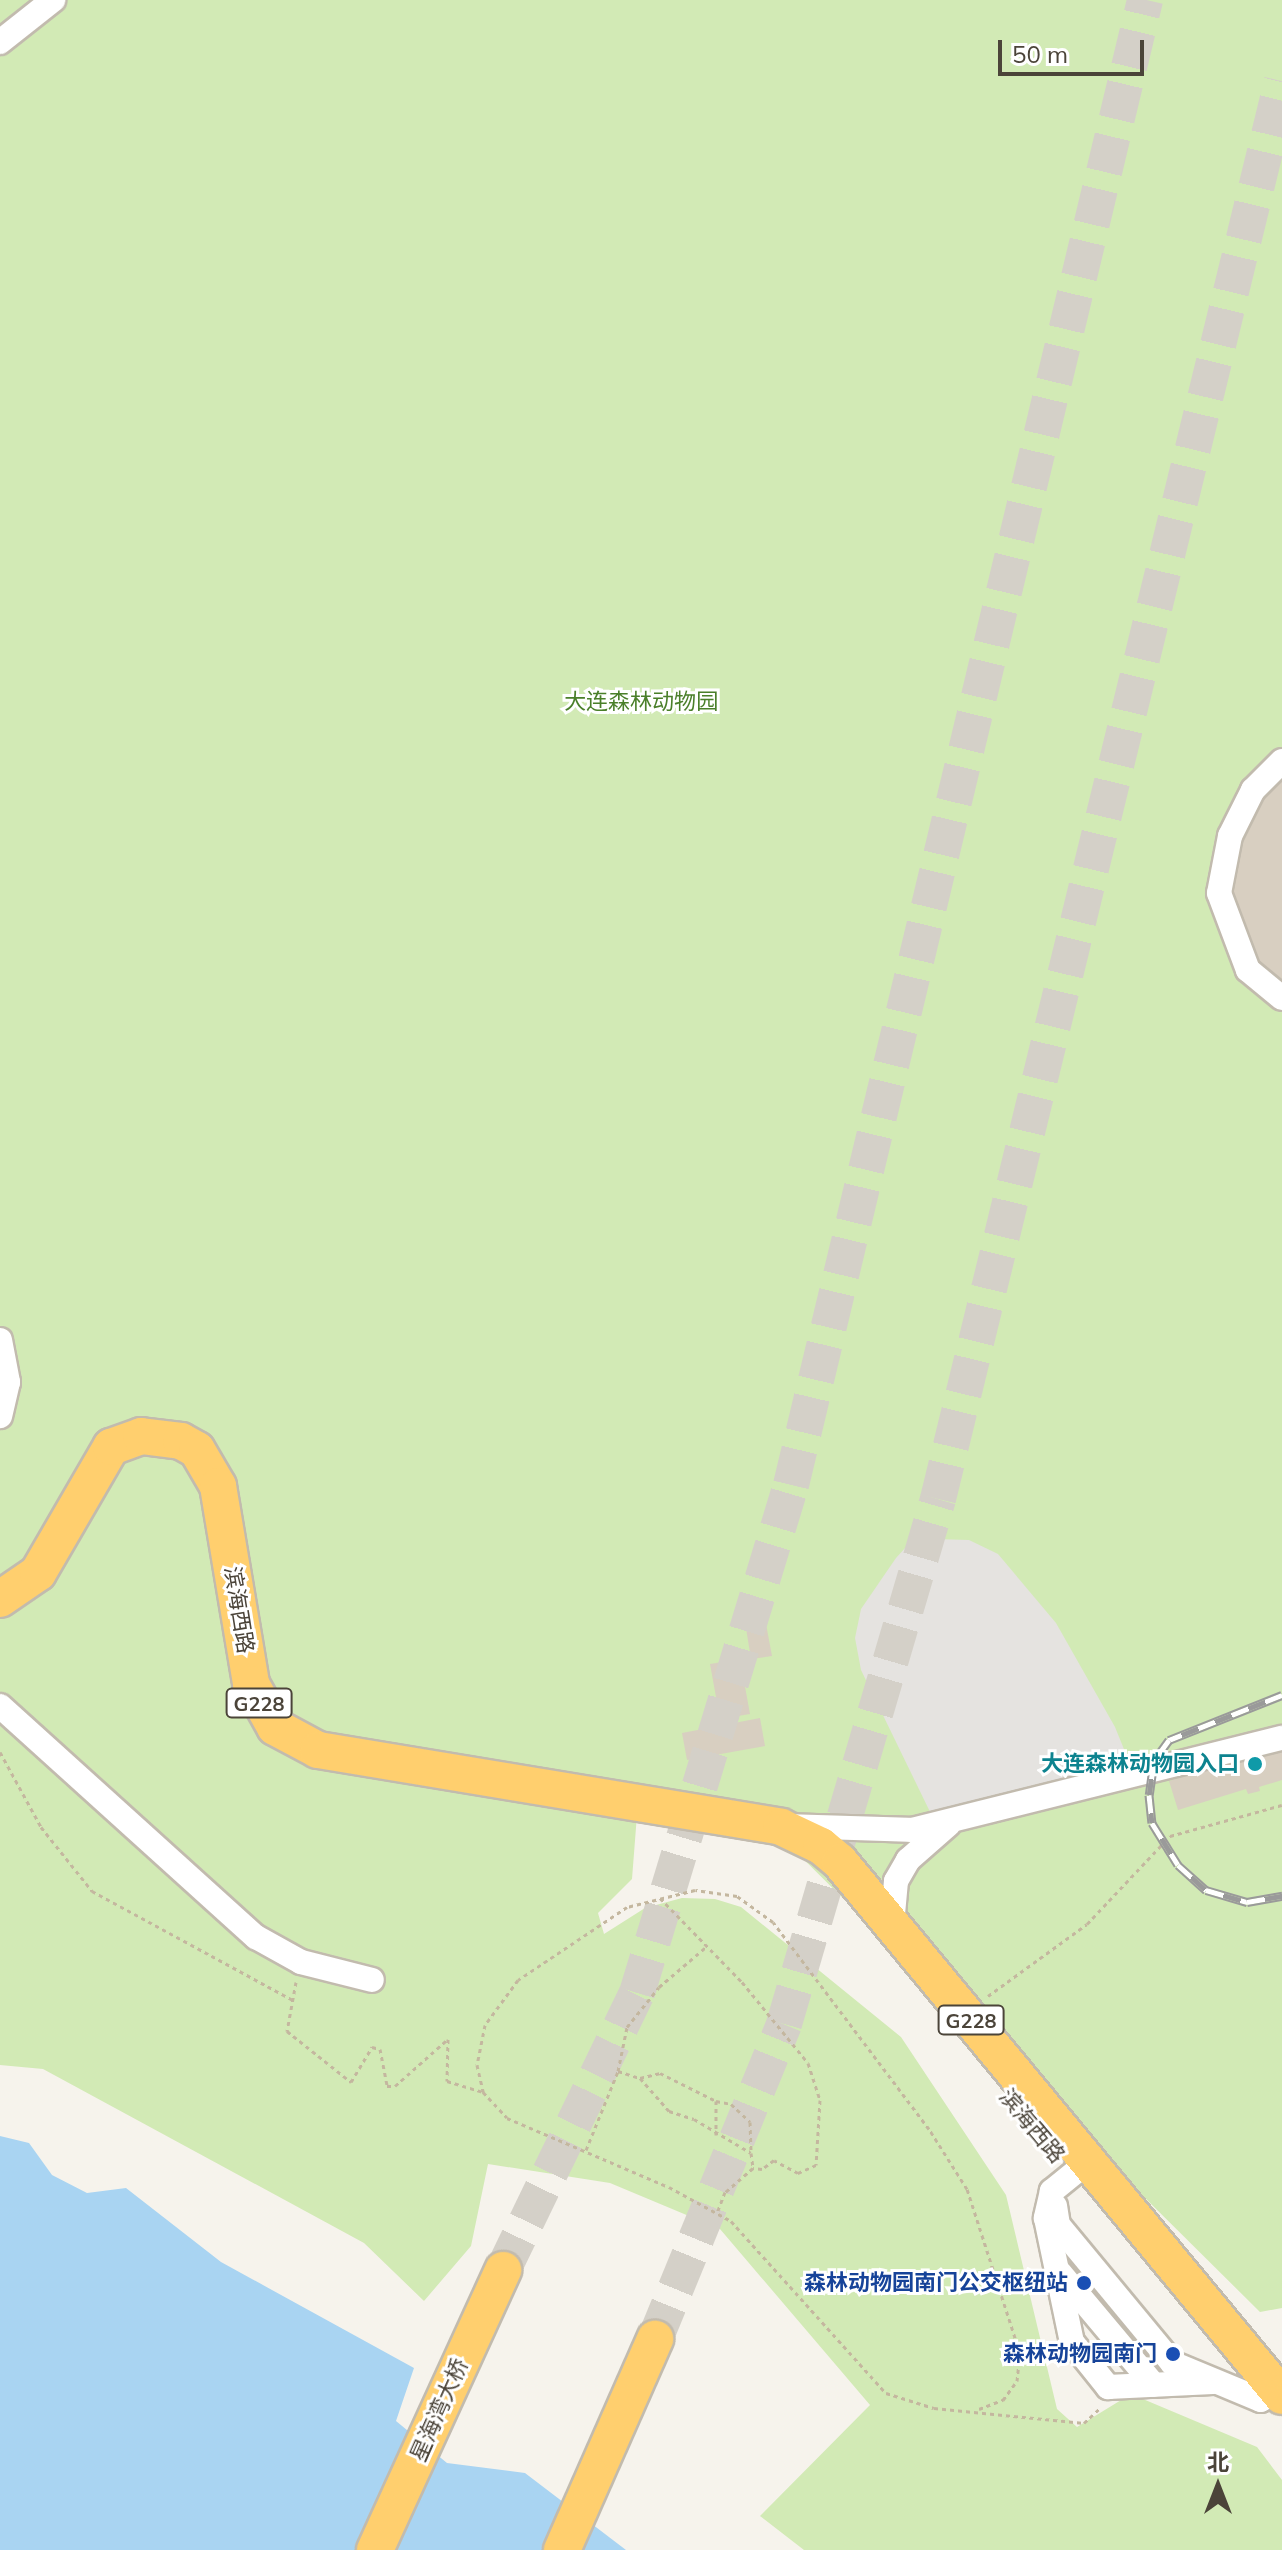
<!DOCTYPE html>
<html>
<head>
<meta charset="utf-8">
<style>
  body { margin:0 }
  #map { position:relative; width:1282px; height:2550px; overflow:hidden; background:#f6f3ec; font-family:Mulish,"Noto Sans SC",sans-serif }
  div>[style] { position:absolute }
  .green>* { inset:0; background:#d2eab5 }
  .parking>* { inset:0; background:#e5e3e0 }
  .water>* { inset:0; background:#a9d4f2 }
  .building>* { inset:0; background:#d8cfc1 }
  .highway-tunnel>* { height:36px; margin-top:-18px; transform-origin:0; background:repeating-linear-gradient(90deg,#d4d0c8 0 36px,transparent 0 54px) }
  .path>* { height:3px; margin-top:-1.5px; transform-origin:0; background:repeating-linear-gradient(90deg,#c4b79f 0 4px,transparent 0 8px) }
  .roads { filter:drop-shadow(2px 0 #c2bbae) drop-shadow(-2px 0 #c2bbae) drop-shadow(0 2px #c2bbae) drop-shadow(0 -2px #c2bbae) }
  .minor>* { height:24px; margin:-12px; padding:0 12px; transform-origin:12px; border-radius:12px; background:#fff }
  .highway>* { height:36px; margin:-18px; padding:0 18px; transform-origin:18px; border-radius:18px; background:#ffcf6e }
  .rail>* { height:9px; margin-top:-4.5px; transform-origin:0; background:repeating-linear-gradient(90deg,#fff 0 18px,#9a9a9a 0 36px); box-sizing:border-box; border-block:2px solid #9a9a9a }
  .dots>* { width:22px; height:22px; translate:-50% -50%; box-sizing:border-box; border:4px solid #fff; border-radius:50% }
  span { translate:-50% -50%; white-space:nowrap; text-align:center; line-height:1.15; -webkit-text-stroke:6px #fff; paint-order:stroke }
  .shield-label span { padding:2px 6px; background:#fff; border:2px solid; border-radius:6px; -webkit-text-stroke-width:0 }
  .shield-label { font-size:20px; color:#4b4439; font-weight:700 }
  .park-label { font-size:22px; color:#4a7f2a }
  .street-label { font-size:22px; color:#4b4439 }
  .culture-label { font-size:22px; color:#0d838f; font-weight:700 }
  .right { translate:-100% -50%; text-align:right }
  .transit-label { font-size:22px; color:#164399; font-weight:700 }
  .north { position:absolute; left:1178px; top:2446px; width:80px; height:80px; -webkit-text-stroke:6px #fff; paint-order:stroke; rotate:0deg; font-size:22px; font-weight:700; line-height:32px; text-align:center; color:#4b4439 }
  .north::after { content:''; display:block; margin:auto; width:28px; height:36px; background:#4b4439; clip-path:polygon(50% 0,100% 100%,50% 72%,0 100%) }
  .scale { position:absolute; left:998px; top:40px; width:146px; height:36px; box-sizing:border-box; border:4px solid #4b4439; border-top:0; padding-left:10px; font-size:24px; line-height:28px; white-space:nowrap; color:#4b4439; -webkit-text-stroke:6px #fff; paint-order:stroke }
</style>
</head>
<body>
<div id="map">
  <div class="green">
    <div style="clip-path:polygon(0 0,1282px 0,1282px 2308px,1260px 2312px,756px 1812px,639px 1789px,632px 1879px,598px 1913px,604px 1934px,645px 1908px,682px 1898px,715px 1899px,741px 1907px,901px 2037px,1006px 2195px,1057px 2409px,1077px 2427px,1131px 2394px,1257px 2447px,1282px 2480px,1282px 2550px,804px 2550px,760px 2516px,870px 2405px,720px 2229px,610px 2183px,488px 2164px,471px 2246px,424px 2301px,364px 2243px,43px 2069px,0 2065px)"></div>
  </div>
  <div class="parking">
    <div style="clip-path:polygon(934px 1539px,969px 1540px,998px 1554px,1056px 1623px,1115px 1727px,1132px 1769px,933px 1818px,861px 1670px,855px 1638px,861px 1609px,896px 1558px,907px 1546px)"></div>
  </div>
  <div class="water">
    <div style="clip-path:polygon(0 2136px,29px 2143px,52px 2175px,87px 2193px,126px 2188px,221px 2262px,414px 2368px,396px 2421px,447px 2463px,525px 2473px,626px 2550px,0 2550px)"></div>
  </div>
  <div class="building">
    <div style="clip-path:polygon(1282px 772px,1282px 986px,1257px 960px,1240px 927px,1232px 884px,1237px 840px,1253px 804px)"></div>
    <div style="clip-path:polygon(766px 1624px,772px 1656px,751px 1659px,746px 1628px)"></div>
    <div style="clip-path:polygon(740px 1659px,750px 1714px,720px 1719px,710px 1664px)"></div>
    <div style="clip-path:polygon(760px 1718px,765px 1746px,687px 1760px,682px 1733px)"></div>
    <div style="clip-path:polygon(1282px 1747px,1282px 1780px,1259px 1787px,1260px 1791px,1248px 1794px,1246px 1789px,1178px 1810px,1169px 1781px)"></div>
  </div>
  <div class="highway-tunnel">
    <div style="left:503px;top:2270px;width:308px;rotate:-64.2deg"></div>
    <div style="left:637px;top:1993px;width:531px;rotate:-73.14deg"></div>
    <div style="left:791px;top:1485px;width:1527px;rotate:-76.59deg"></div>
    <div style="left:655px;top:2339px;width:340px;rotate:-67.7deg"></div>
    <div style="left:784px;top:2024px;width:547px;rotate:-73.65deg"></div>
    <div style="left:938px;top:1499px;width:1459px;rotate:-76.36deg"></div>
  </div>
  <div class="path">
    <div style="left:0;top:1752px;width:85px;rotate:61.3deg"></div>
    <div style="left:41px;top:1827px;width:82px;rotate:51.4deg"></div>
    <div style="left:92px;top:1891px;width:229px;rotate:28.5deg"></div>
    <div style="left:660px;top:1898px;width:117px;rotate:45.7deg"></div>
    <div style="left:742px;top:1982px;width:104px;rotate:50.8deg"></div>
    <div style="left:808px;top:2063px;width:39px;rotate:72deg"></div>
    <div style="left:820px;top:2100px;width:65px;rotate:93.5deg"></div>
    <div style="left:816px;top:2165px;width:20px;rotate:156deg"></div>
    <div style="left:798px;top:2173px;width:27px;rotate:-152deg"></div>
    <div style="left:774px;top:2160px;width:15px;rotate:143deg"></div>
    <div style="left:762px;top:2169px;width:9px;rotate:-174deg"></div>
    <div style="left:296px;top:1982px;width:50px;rotate:100.4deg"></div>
    <div style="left:287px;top:2031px;width:82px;rotate:38.6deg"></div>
    <div style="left:351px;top:2082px;width:41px;rotate:-59deg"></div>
    <div style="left:372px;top:2047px;width:8px;rotate:14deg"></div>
    <div style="left:380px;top:2049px;width:38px;rotate:79deg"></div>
    <div style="left:387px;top:2086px;width:8px"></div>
    <div style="left:395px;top:2086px;width:71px;rotate:-41.6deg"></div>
    <div style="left:448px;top:2039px;width:42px;rotate:91.4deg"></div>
    <div style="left:447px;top:2081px;width:38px;rotate:17deg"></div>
    <div style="left:988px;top:1996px;width:122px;rotate:-36deg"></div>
    <div style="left:1087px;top:1924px;width:121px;rotate:-46.7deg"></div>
    <div style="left:1170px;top:1836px;width:116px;rotate:-15.5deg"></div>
    <div style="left:618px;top:2071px;width:45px;rotate:-78.4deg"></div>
    <div style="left:627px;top:2027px;width:51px;rotate:-51.3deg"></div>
    <div style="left:659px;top:1987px;width:63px;rotate:-40.5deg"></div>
    <div style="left:640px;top:2078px;width:21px;rotate:-14deg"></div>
    <div style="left:660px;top:2073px;width:63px;rotate:26.6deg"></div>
    <div style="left:716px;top:2101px;width:34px;rotate:90deg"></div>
    <div style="left:716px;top:2101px;width:15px;rotate:11deg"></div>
    <div style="left:731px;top:2104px;width:26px;rotate:43deg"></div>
    <div style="left:750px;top:2122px;width:31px;rotate:88deg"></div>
    <div style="left:586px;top:2150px;width:85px;rotate:-67.9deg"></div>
    <div style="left:618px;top:2071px;width:23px;rotate:18deg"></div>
    <div style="left:640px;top:2078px;width:44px;rotate:48.7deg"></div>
    <div style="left:669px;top:2111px;width:26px;rotate:18deg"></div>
    <div style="left:694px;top:2119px;width:66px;rotate:30.8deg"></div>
    <div style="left:751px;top:2153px;width:15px;rotate:82deg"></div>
    <div style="left:753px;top:2168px;width:37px;rotate:139deg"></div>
    <div style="left:725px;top:2192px;width:22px;rotate:111deg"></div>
    <div style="left:979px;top:2409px;width:26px;rotate:-21deg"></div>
    <div style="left:1003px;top:2400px;width:24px;rotate:-54deg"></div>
    <div style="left:1017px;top:2381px;width:28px;rotate:-84deg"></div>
    <div style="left:1020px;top:2353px;width:172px;rotate:-107.9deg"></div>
    <div style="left:967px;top:2189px;width:71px;rotate:-122.3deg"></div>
    <div style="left:929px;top:2129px;width:259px;rotate:-127deg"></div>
    <div style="left:773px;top:1922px;width:44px;rotate:-144.2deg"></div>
    <div style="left:737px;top:1896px;width:42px;rotate:-171.9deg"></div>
    <div style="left:695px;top:1890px;width:70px;rotate:166deg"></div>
    <div style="left:627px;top:1907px;width:131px;rotate:146.2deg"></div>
    <div style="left:518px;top:1980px;width:56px;rotate:126.3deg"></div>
    <div style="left:485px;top:2025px;width:41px;rotate:101.3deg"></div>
    <div style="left:477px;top:2065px;width:28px;rotate:77deg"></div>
    <div style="left:483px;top:2092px;width:35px;rotate:47deg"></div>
    <div style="left:507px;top:2118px;width:176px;rotate:23.1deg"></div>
    <div style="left:669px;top:2187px;width:71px;rotate:28.7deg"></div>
    <div style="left:731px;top:2221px;width:232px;rotate:48deg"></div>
    <div style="left:886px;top:2393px;width:50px;rotate:17.4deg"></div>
    <div style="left:934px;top:2408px;width:151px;rotate:5.7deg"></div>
    <div style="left:1084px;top:2423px;width:22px;rotate:-43deg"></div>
  </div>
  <div class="roads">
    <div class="minor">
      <div style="left:0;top:42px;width:68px;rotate:-38.4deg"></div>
      <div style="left:1282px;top:761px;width:41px;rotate:135deg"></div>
      <div style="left:1253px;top:790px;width:51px;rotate:116.6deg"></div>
      <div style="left:1230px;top:836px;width:58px;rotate:100.9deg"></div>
      <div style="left:1219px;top:893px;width:82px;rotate:69.4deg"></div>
      <div style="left:1248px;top:970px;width:44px;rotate:39.5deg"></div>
      <div style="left:0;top:1340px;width:43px;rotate:79.2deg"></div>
      <div style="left:8px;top:1382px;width:35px;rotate:103deg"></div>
      <div style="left:0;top:1706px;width:345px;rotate:42.1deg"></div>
      <div style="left:256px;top:1937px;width:51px;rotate:29.1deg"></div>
      <div style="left:301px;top:1962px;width:73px;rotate:14.2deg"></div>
      <div style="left:788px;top:1826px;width:124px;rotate:1.8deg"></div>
      <div style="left:912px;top:1830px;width:381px;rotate:-14deg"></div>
      <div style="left:892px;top:1925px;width:44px;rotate:-84.8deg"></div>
      <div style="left:896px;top:1881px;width:24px;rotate:-60deg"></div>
      <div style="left:908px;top:1860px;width:53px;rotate:-41.2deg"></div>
      <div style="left:1089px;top:2161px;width:48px;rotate:141deg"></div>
      <div style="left:1052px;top:2191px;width:28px;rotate:103deg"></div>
      <div style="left:1046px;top:2218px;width:127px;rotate:78.2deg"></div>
      <div style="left:1072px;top:2342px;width:58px;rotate:51.3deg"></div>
      <div style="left:1108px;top:2387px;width:105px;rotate:-2.7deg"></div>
      <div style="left:1055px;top:2206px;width:19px;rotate:81deg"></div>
      <div style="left:1058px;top:2225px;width:179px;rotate:50.4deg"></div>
      <div style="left:1172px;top:2363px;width:96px;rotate:22.6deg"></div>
      <div style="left:1261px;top:2400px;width:20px;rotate:-37deg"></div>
      <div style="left:1060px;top:2273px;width:146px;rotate:50deg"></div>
    </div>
    <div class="highway">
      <div style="left:0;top:1599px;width:46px;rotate:-34.4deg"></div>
      <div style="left:38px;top:1573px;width:146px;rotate:-59.9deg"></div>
      <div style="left:111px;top:1447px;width:32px;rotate:-20deg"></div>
      <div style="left:141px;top:1436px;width:40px;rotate:7.1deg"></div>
      <div style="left:181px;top:1441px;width:18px;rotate:29deg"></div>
      <div style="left:197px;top:1450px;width:42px;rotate:59.7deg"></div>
      <div style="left:218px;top:1486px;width:201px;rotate:80.5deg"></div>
      <div style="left:251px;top:1684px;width:49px;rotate:60.8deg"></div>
      <div style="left:275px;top:1727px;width:49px;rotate:28.1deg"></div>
      <div style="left:318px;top:1750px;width:469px;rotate:9.4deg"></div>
      <div style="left:781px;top:1827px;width:44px;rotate:25.4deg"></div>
      <div style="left:821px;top:1846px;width:25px;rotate:40deg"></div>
      <div style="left:840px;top:1862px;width:693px;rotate:50.38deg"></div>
      <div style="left:375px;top:2550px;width:308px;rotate:-65.4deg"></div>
      <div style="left:562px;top:2550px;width:231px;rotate:-66.2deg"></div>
    </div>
  </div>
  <div class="rail">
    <div style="left:1282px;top:1695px;width:122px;rotate:158.3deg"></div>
    <div style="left:1169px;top:1740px;width:26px;rotate:126deg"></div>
    <div style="left:1154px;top:1761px;width:34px;rotate:98deg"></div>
    <div style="left:1149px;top:1795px;width:28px;rotate:84deg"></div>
    <div style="left:1152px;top:1823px;width:49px;rotate:58.2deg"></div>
    <div style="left:1178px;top:1865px;width:38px;rotate:42deg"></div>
    <div style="left:1206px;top:1890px;width:43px;rotate:16.3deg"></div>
    <div style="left:1247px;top:1902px;width:36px;rotate:-10deg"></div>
  </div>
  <div class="dots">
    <div style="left:1255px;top:1764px;background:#0f9aa8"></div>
    <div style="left:1084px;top:2283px;background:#1a4fb4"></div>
    <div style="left:1173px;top:2354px;background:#1a4fb4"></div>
  </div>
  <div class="shield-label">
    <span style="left:259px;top:1703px">G228</span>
    <span style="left:971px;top:2020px">G228</span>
  </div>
  <div class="park-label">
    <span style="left:641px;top:702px">大连森林动物园</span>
  </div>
  <div class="street-label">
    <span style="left:239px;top:1610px;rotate:81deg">滨海西路</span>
    <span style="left:1032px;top:2126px;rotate:50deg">滨海西路</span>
    <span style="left:439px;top:2410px;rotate:-66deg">星海湾大桥</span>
  </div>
  <div class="culture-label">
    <span class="right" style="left:1239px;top:1764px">大连森林动物园入口</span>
  </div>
  <div class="transit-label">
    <span class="right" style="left:1068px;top:2283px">森林动物园南门公交枢纽站</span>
    <span class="right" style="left:1157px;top:2354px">森林动物园南门</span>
  </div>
  <div class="north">北</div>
  <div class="scale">50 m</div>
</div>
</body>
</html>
